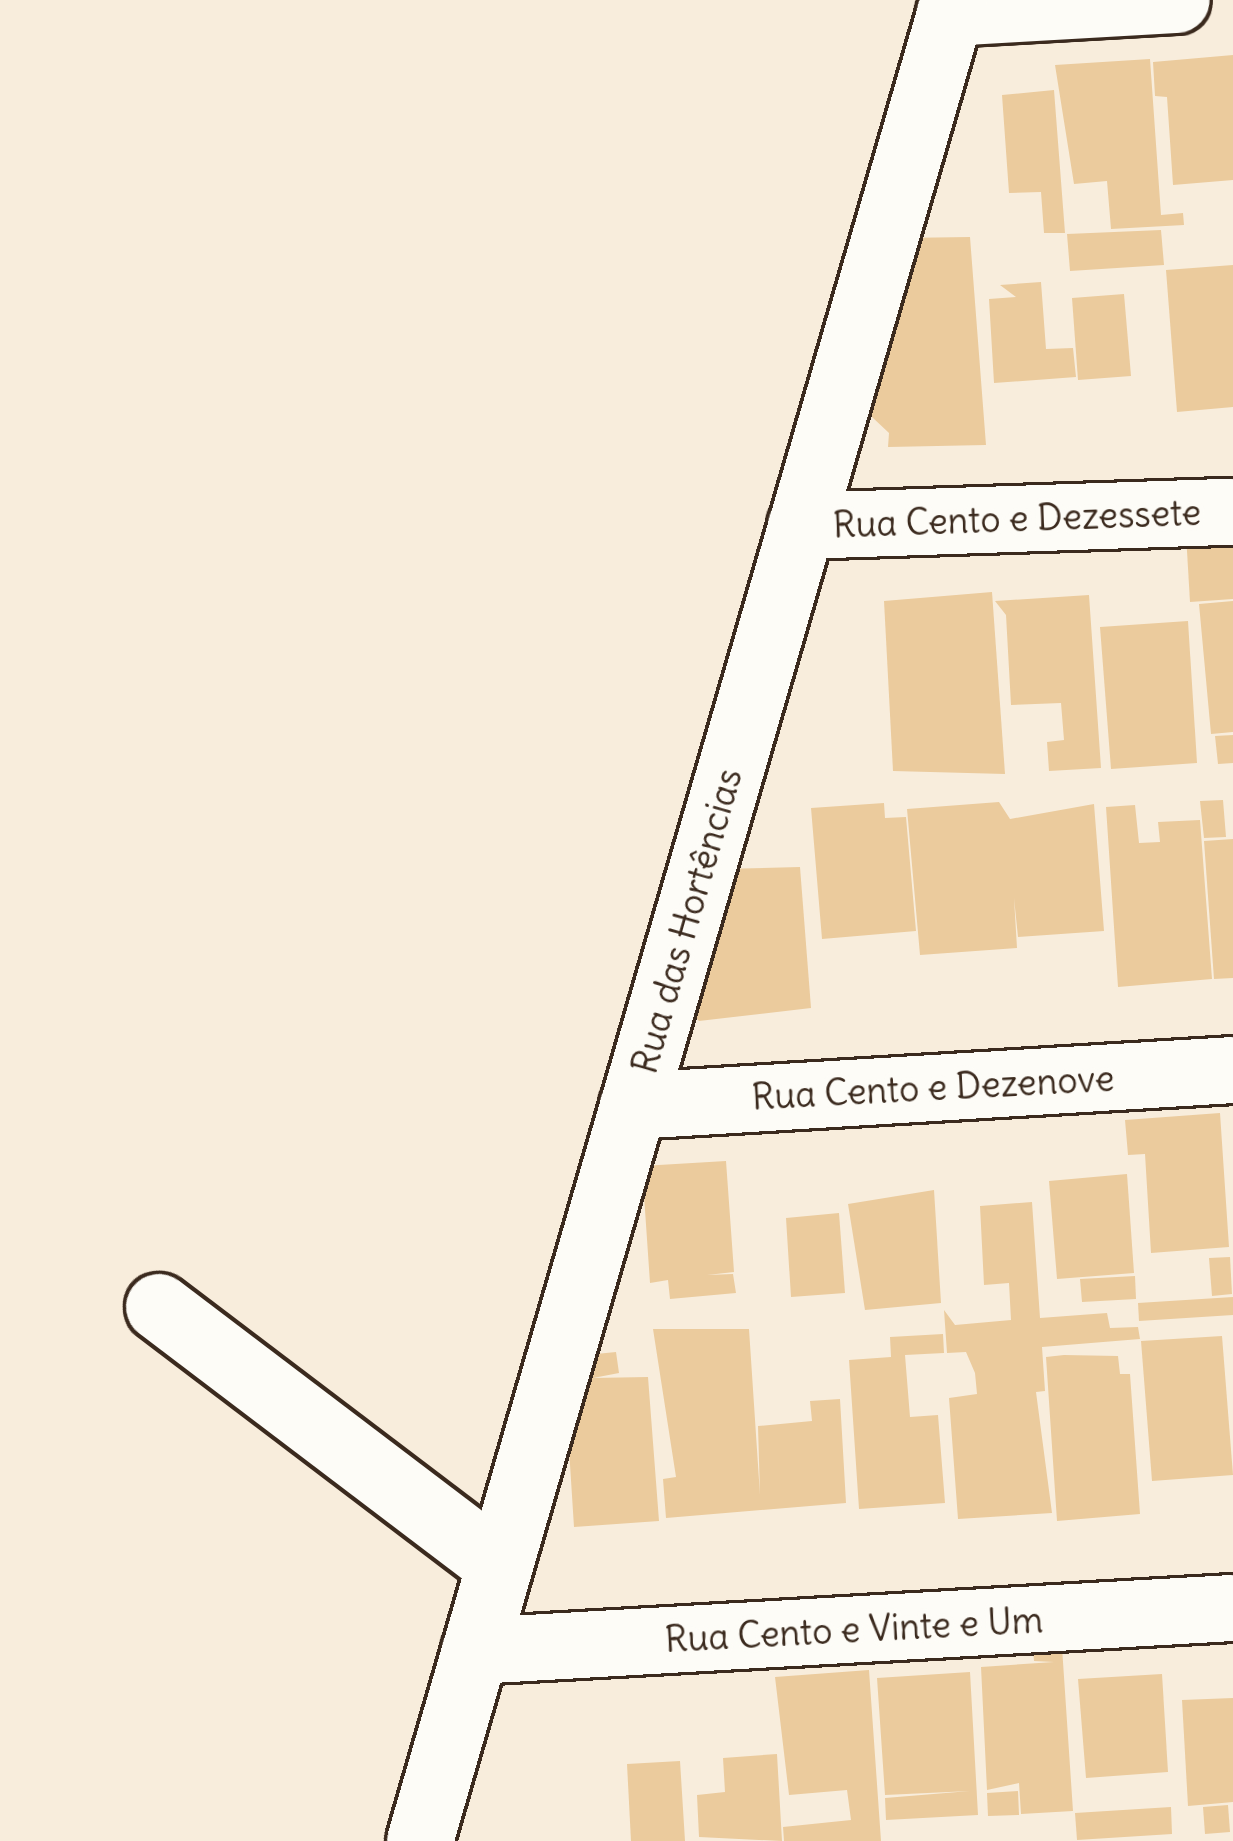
<!DOCTYPE html>
<html>
<head>
<meta charset="utf-8">
<style>
  body { margin:0 }
  #map { position:relative; width:1233px; height:1841px; overflow:hidden; background:#f8eddc; font-family:Delius,sans-serif }
  div>[style] { position:absolute }
  .building>* { inset:0; background:#ebcb9d }
  .roads { filter:drop-shadow(3px 0 #3b2a1e) drop-shadow(-3px 0 #3b2a1e) drop-shadow(0 3px #3b2a1e) drop-shadow(0 -3px #3b2a1e) }
  .minor>* { height:66px; margin:-33px; padding:0 33px; transform-origin:33px; border-radius:33px; background:#fdfcf7 }
  span { translate:-50% -50%; white-space:nowrap; text-align:center; line-height:1.15; -webkit-text-stroke:10px #fdfcf7; paint-order:stroke }
  .street-label { font-size:36px; color:#3b2a1e }
</style>
</head>
<body>
<div id="map">
  <div class="building">
    <div style="clip-path:polygon(1233px 55px,1233px 180px,1173px 185px,1167px 97px,1155px 96px,1153px 62px)"></div>
    <div style="clip-path:polygon(1150px 59px,1161px 215px,1183px 213px,1184px 225px,1111px 229px,1107px 181px,1074px 184px,1055px 65px)"></div>
    <div style="clip-path:polygon(1054px 90px,1065px 233px,1044px 233px,1041px 192px,1009px 193px,1002px 95px)"></div>
    <div style="clip-path:polygon(1161px 230px,1164px 265px,1070px 271px,1067px 234px)"></div>
    <div style="clip-path:polygon(970px 237px,986px 445px,888px 447px,889px 433px,855px 401px,901px 238px)"></div>
    <div style="clip-path:polygon(1233px 265px,1233px 407px,1177px 412px,1166px 270px)"></div>
    <div style="clip-path:polygon(1041px 282px,1046px 349px,1073px 348px,1076px 377px,994px 383px,989px 299px,1016px 297px,1000px 285px)"></div>
    <div style="clip-path:polygon(1124px 294px,1131px 376px,1078px 380px,1072px 298px)"></div>
    <div style="clip-path:polygon(1233px 533px,1233px 599px,1190px 602px,1186px 534px)"></div>
    <div style="clip-path:polygon(992px 592px,1005px 774px,893px 771px,884px 601px)"></div>
    <div style="clip-path:polygon(1089px 595px,1101px 768px,1049px 771px,1047px 742px,1064px 740px,1061px 703px,1011px 705px,1006px 615px,995px 601px)"></div>
    <div style="clip-path:polygon(1233px 601px,1233px 732px,1211px 734px,1199px 604px)"></div>
    <div style="clip-path:polygon(1188px 621px,1197px 763px,1111px 769px,1100px 627px)"></div>
    <div style="clip-path:polygon(1233px 735px,1233px 763px,1218px 764px,1215px 736px)"></div>
    <div style="clip-path:polygon(1223px 800px,1226px 837px,1204px 838px,1200px 801px)"></div>
    <div style="clip-path:polygon(999px 802px,1010px 819px,1094px 804px,1104px 931px,1018px 937px,1014px 898px,1017px 948px,920px 955px,907px 809px)"></div>
    <div style="clip-path:polygon(884px 803px,885px 818px,906px 817px,916px 931px,822px 939px,811px 808px)"></div>
    <div style="clip-path:polygon(1135px 805px,1139px 843px,1160px 842px,1158px 822px,1200px 820px,1212px 979px,1118px 987px,1106px 807px)"></div>
    <div style="clip-path:polygon(1233px 839px,1233px 978px,1214px 979px,1204px 841px)"></div>
    <div style="clip-path:polygon(800px 867px,811px 1008px,699px 1021px,681px 1003px,720px 869px)"></div>
    <div style="clip-path:polygon(1220px 1113px,1229px 1247px,1151px 1253px,1145px 1154px,1128px 1155px,1125px 1120px)"></div>
    <div style="clip-path:polygon(726px 1161px,734px 1272px,707px 1275px,733px 1274px,736px 1293px,670px 1299px,668px 1280px,650px 1283px,642px 1166px)"></div>
    <div style="clip-path:polygon(1127px 1174px,1134px 1273px,1057px 1279px,1049px 1181px)"></div>
    <div style="clip-path:polygon(934px 1190px,941px 1303px,865px 1310px,848px 1204px)"></div>
    <div style="clip-path:polygon(1032px 1202px,1040px 1318px,1107px 1313px,1110px 1328px,1138px 1327px,1140px 1339px,1042px 1347px,1045px 1391px,1036px 1392px,1052px 1513px,958px 1519px,949px 1398px,977px 1394px,975px 1373px,966px 1352px,947px 1353px,944px 1310px,955px 1325px,1011px 1320px,1009px 1283px,984px 1285px,980px 1206px)"></div>
    <div style="clip-path:polygon(839px 1213px,845px 1293px,791px 1297px,786px 1218px)"></div>
    <div style="clip-path:polygon(1230px 1257px,1232px 1294px,1212px 1296px,1209px 1258px)"></div>
    <div style="clip-path:polygon(1135px 1276px,1136px 1299px,1082px 1302px,1080px 1279px)"></div>
    <div style="clip-path:polygon(1233px 1297px,1233px 1315px,1139px 1321px,1138px 1303px)"></div>
    <div style="clip-path:polygon(653px 1329px,749px 1329px,760px 1495px,758px 1426px,812px 1421px,810px 1401px,840px 1399px,846px 1503px,666px 1518px,663px 1479px,676px 1477px)"></div>
    <div style="clip-path:polygon(943px 1334px,944px 1353px,905px 1355px,910px 1417px,938px 1415px,945px 1503px,859px 1509px,849px 1360px,891px 1357px,890px 1337px)"></div>
    <div style="clip-path:polygon(1222px 1336px,1233px 1475px,1152px 1481px,1141px 1341px)"></div>
    <div style="clip-path:polygon(616px 1352px,619px 1373px,593px 1378px,648px 1377px,659px 1521px,574px 1527px,568px 1433px,586px 1355px)"></div>
    <div style="clip-path:polygon(1064px 1355px,1118px 1356px,1120px 1374px,1130px 1374px,1140px 1514px,1057px 1521px,1046px 1357px)"></div>
    <div style="clip-path:polygon(1062px 1647px,1073px 1811px,1021px 1814px,1019px 1783px,987px 1790px,981px 1667px,1054px 1662px,1034px 1661px,1033px 1649px)"></div>
    <div style="clip-path:polygon(869px 1670px,881px 1841px,784px 1841px,783px 1827px,851px 1820px,847px 1790px,789px 1795px,775px 1677px)"></div>
    <div style="clip-path:polygon(970px 1672px,978px 1815px,886px 1820px,885px 1798px,970px 1791px,885px 1795px,877px 1678px)"></div>
    <div style="clip-path:polygon(1162px 1674px,1168px 1772px,1086px 1778px,1078px 1679px)"></div>
    <div style="clip-path:polygon(1233px 1698px,1233px 1802px,1188px 1806px,1182px 1700px)"></div>
    <div style="clip-path:polygon(777px 1754px,782px 1841px,699px 1837px,697px 1795px,725px 1792px,723px 1758px)"></div>
    <div style="clip-path:polygon(680px 1761px,685px 1841px,631px 1841px,627px 1764px)"></div>
    <div style="clip-path:polygon(1018px 1791px,1019px 1815px,988px 1816px,987px 1793px)"></div>
    <div style="clip-path:polygon(1228px 1805px,1230px 1832px,1205px 1834px,1203px 1807px)"></div>
    <div style="clip-path:polygon(1171px 1807px,1172px 1834px,1077px 1840px,1075px 1813px)"></div>
  </div>
  <div class="roads">
    <div class="minor">
      <div style="left:950px;top:13px;width:227px;rotate:-3.3deg"></div>
      <div style="left:801px;top:526px;width:432px;rotate:-1.9deg"></div>
      <div style="left:633px;top:1106px;width:601px;rotate:-3.43deg"></div>
      <div style="left:159px;top:1307px;width:425px;rotate:37.2deg"></div>
      <div style="left:475px;top:1651px;width:759px;rotate:-3.25deg"></div>
      <div style="left:420px;top:1841px;width:1917px;rotate:-73.82deg"></div>
    </div>
  </div>
  <div class="street-label">
    <span style="left:1017px;top:519px;rotate:-2deg">Rua Cento e Dezessete</span>
    <span style="left:687px;top:921px;rotate:-74deg">Rua das Hortências</span>
    <span style="left:933px;top:1088px;rotate:-3deg">Rua Cento e Dezenove</span>
    <span style="left:854px;top:1630px;rotate:-3deg">Rua Cento e Vinte e Um</span>
  </div>
</div>
</body>
</html>
